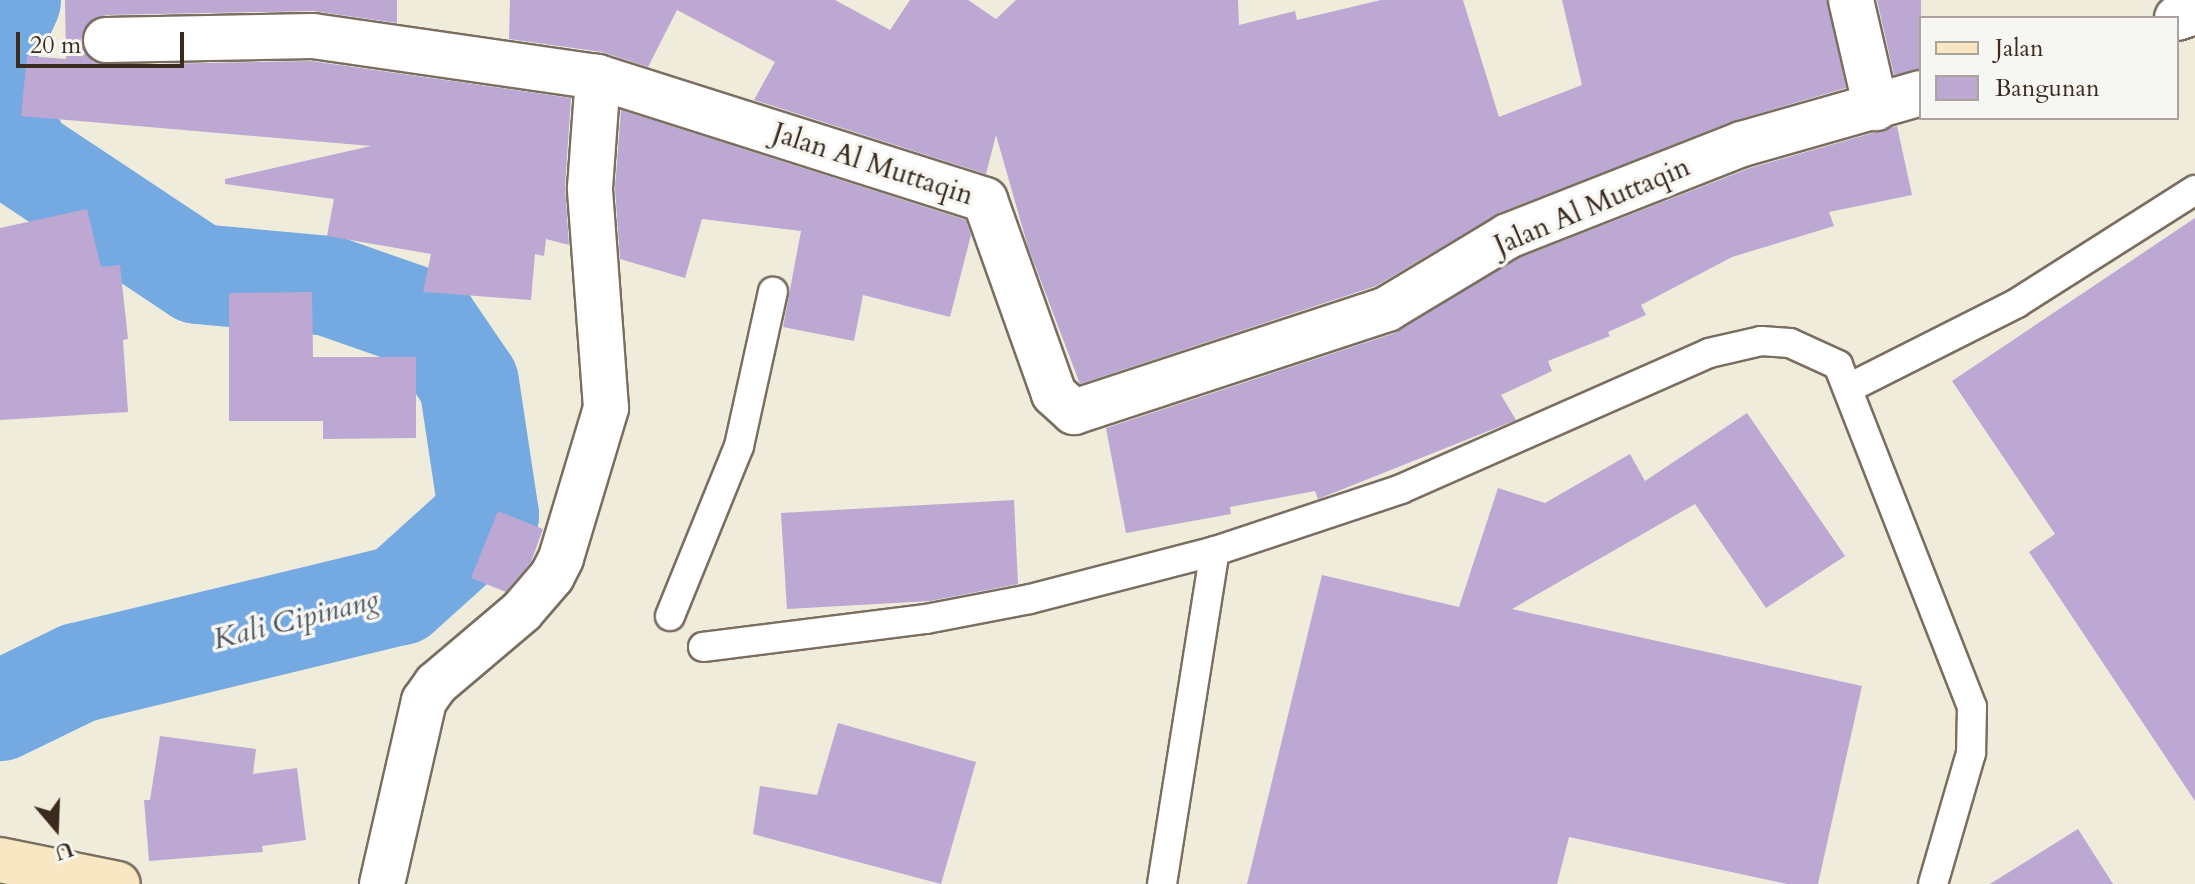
<!DOCTYPE html>
<html>
<head>
<meta charset="utf-8">
<style>
  body { margin:0 }
  #map { position:relative; width:2195px; height:884px; overflow:hidden; background:#efecdb; font-family:Cardo,serif }
  div>[style] { position:absolute }
  .river>* { height:100px; margin:-50px; padding:0 50px; transform-origin:50px; border-radius:50px; background:#74a9e2 }
  .building>* { inset:0; background:#bca8d2 }
  .roads { filter:drop-shadow(2px 0 #7a6e60) drop-shadow(-2px 0 #7a6e60) drop-shadow(0 2px #7a6e60) drop-shadow(0 -2px #7a6e60) }
  .lane>* { height:28px; margin:-14px; padding:0 14px; transform-origin:14px; border-radius:14px; background:#fff }
  .street>* { height:44px; margin:-22px; padding:0 22px; transform-origin:22px; border-radius:22px; background:#fff }
  .secondary>* { height:44px; margin:-22px; padding:0 22px; transform-origin:22px; border-radius:22px; background:#f9e7c3 }
  span { translate:-50% -50%; white-space:nowrap; text-align:center; line-height:1.15; -webkit-text-stroke:7px #f6f6f2; paint-order:stroke }
  .street-label { font-size:28px; color:#3b2a1e }
  .water-label { font-size:30px; color:#4f5663; font-style:italic }
  .legend { position:absolute; left:1919px; top:16px; width:260px; height:104px; box-sizing:border-box; background:#f6f6f2; border:2px solid #aba49d; margin:0; padding:10px 14px; list-style:none; font-size:24px; color:#3b2a1e }
  .legend li { display:flex; align-items:center; gap:16px; height:40px }
  .legend b { width:40px; border:2px solid #aba49d }
  .north { position:absolute; left:16px; top:788px; width:80px; height:80px; -webkit-text-stroke:6px #f6f6f2; paint-order:stroke; rotate:161deg; font-size:22px; font-weight:700; line-height:32px; text-align:center; color:#3b2a1e }
  .north::after { content:''; display:block; margin:auto; width:28px; height:36px; background:#3b2a1e; clip-path:polygon(50% 0,100% 100%,50% 72%,0 100%) }
  .scale { position:absolute; left:16px; top:32px; width:168px; height:36px; box-sizing:border-box; border:4px solid #3b2a1e; border-top:0; padding-left:10px; font-size:24px; line-height:28px; white-space:nowrap; color:#3b2a1e; -webkit-text-stroke:6px #f6f6f2; paint-order:stroke }
</style>
</head>
<body>
<div id="map">
  <div class="river">
    <div style="left:0;top:24px;width:26px;rotate:-65deg"></div>
    <div style="left:0;top:110px;width:52px;rotate:64.9deg"></div>
    <div style="left:22px;top:157px;width:211px;rotate:33.6deg"></div>
    <div style="left:198px;top:274px;width:132px;rotate:5.2deg"></div>
    <div style="left:329px;top:286px;width:103px;rotate:19.3deg"></div>
    <div style="left:426px;top:320px;width:76px;rotate:55.7deg"></div>
    <div style="left:469px;top:383px;width:134px;rotate:81.4deg"></div>
    <div style="left:489px;top:515px;width:120px;rotate:138deg"></div>
    <div style="left:400px;top:595px;width:331px;rotate:166.4deg"></div>
    <div style="left:78px;top:673px;width:87px;rotate:154deg"></div>
  </div>
  <div class="building">
    <div style="clip-path:polygon(65px 0,397px 0,397px 23px,313px 11px,106px 15px,85px 27px,81px 41px,93px 61px,106px 65px,311px 61px,571px 98px,565px 186px,569px 245px,546px 239px,544px 256px,535px 254px,531px 300px,423px 292px,431px 254px,327px 236px,334px 199px,225px 184px,225px 179px,371px 146px,21px 116px,27px 56px,66px 59px)"></div>
    <div style="clip-path:polygon(510px 0,835px 0,890px 30px,910px 0,968px 0,996px 19px,1016px 0,1238px 0,1239px 25px,1295px 11px,1297px 20px,1381px 0,1463px 0,1499px 117px,1582px 85px,1562px 0,1827px 0,1846px 88px,1733px 121px,1499px 213px,1376px 286px,1080px 384px,1028px 247px,996px 135px,986px 174px,754px 100px,775px 62px,677px 10px,648px 67px,602px 52px,509px 39px)"></div>
    <div style="clip-path:polygon(1877px 0,1921px 0,1921px 69px,1894px 75px)"></div>
    <div style="clip-path:polygon(621px 110px,966px 220px,971px 235px,950px 317px,863px 295px,854px 341px,783px 327px,801px 231px,702px 219px,685px 278px,620px 259px,615px 188px)"></div>
    <div style="clip-path:polygon(1897px 126px,1912px 195px,1829px 212px,1834px 226px,1732px 257px,1641px 305px,1646px 315px,1608px 332px,1610px 336px,1548px 361px,1552px 371px,1501px 395px,1516px 420px,1318px 499px,1315px 491px,1230px 507px,1231px 514px,1126px 533px,1106px 428px,1395px 333px,1519px 258px,1750px 168px)"></div>
    <div style="clip-path:polygon(87px 209px,101px 267px,120px 265px,128px 339px,123px 340px,128px 412px,0 420px,0 228px)"></div>
    <div style="clip-path:polygon(2195px 218px,2195px 801px,2029px 552px,2055px 534px,1952px 381px)"></div>
    <div style="clip-path:polygon(312px 292px,313px 357px,416px 357px,416px 438px,323px 439px,323px 421px,229px 421px,229px 293px)"></div>
    <div style="clip-path:polygon(1747px 413px,1845px 556px,1766px 608px,1695px 504px,1512px 609px,1862px 686px,1818px 884px,1787px 884px,1569px 837px,1557px 884px,1247px 884px,1322px 575px,1459px 607px,1498px 488px,1545px 503px,1630px 454px,1645px 481px)"></div>
    <div style="clip-path:polygon(1014px 500px,1018px 584px,930px 601px,787px 609px,781px 513px)"></div>
    <div style="clip-path:polygon(498px 511px,543px 529px,531px 562px,506px 592px,471px 578px)"></div>
    <div style="clip-path:polygon(838px 723px,976px 762px,941px 884px,753px 834px,760px 786px,817px 795px)"></div>
    <div style="clip-path:polygon(160px 736px,256px 749px,253px 774px,297px 768px,306px 840px,262px 846px,263px 852px,149px 861px,144px 800px,150px 800px)"></div>
    <div style="clip-path:polygon(2078px 829px,2113px 884px,1990px 884px)"></div>
  </div>
  <div class="roads">
    <div class="lane">
      <div style="left:1849px;top:388px;width:188px;rotate:-26.8deg"></div>
      <div style="left:2017px;top:303px;width:211px;rotate:-32.4deg"></div>
      <div style="left:670px;top:616px;width:183px;rotate:-67.9deg"></div>
      <div style="left:739px;top:446px;width:158px;rotate:-77.6deg"></div>
      <div style="left:703px;top:647px;width:225px;rotate:-7.2deg"></div>
      <div style="left:926px;top:619px;width:106px;rotate:-10.9deg"></div>
      <div style="left:1030px;top:599px;width:191px;rotate:-14.5deg"></div>
      <div style="left:1215px;top:551px;width:196px;rotate:-18.4deg"></div>
      <div style="left:1401px;top:489px;width:337px;rotate:-23.8deg"></div>
      <div style="left:1709px;top:353px;width:53px;rotate:-13deg"></div>
      <div style="left:1761px;top:341px;width:29px;rotate:4deg"></div>
      <div style="left:1790px;top:343px;width:53px;rotate:24.6deg"></div>
      <div style="left:1838px;top:365px;width:367px;rotate:68.6deg"></div>
      <div style="left:1972px;top:707px;width:46px;rotate:91.2deg"></div>
      <div style="left:1971px;top:753px;width:136px;rotate:106.2deg"></div>
      <div style="left:1162px;top:884px;width:337px;rotate:-81deg"></div>
    </div>
    <div class="street">
      <div style="left:1851px;top:0;width:111px;rotate:77deg"></div>
      <div style="left:2177px;top:18px;width:19px;rotate:-18deg"></div>
      <div style="left:106px;top:40px;width:207px;rotate:-1.1deg"></div>
      <div style="left:313px;top:36px;width:288px;rotate:8.2deg"></div>
      <div style="left:382px;top:884px;width:188px;rotate:-77.1deg"></div>
      <div style="left:424px;top:701px;width:21px;rotate:-55deg"></div>
      <div style="left:436px;top:684px;width:113px;rotate:-40.3deg"></div>
      <div style="left:522px;top:611px;width:46px;rotate:-49.4deg"></div>
      <div style="left:552px;top:576px;width:20px;rotate:-63deg"></div>
      <div style="left:561px;top:558px;width:157px;rotate:-73.3deg"></div>
      <div style="left:606px;top:408px;width:221px;rotate:-94.2deg"></div>
      <div style="left:590px;top:188px;width:111px;rotate:-85.9deg"></div>
      <div style="left:598px;top:77px;width:406px;rotate:17.6deg"></div>
      <div style="left:985px;top:200px;width:206px;rotate:70.4deg"></div>
      <div style="left:1054px;top:394px;width:27px;rotate:42deg"></div>
      <div style="left:1074px;top:412px;width:330px;rotate:-18.2deg"></div>
      <div style="left:1387px;top:309px;width:141px;rotate:-31.1deg"></div>
      <div style="left:1508px;top:236px;width:251px;rotate:-21.5deg"></div>
      <div style="left:1742px;top:144px;width:186px;rotate:-15.9deg"></div>
    </div>
    <div class="secondary">
      <div style="left:0;top:860px;width:120px;rotate:11.5deg"></div>
    </div>
  </div>
  <div class="street-label">
    <span style="left:873px;top:164px;rotate:18deg">Jalan Al Muttaqin</span>
    <span style="left:1592px;top:206px;rotate:-23deg">Jalan Al Muttaqin</span>
  </div>
  <div class="water-label">
    <span style="left:296px;top:620px;rotate:-14deg">Kali Cipinang</span>
  </div>
  <ul class="legend">
  <li><b style="height:10px;background:#f9e7c3"></b>Jalan</li>
  <li><b style="height:22px;background:#bca8d2"></b>Bangunan</li>
  </ul>
  <div class="north">U</div>
  <div class="scale">20 m</div>
</div>
</body>
</html>
